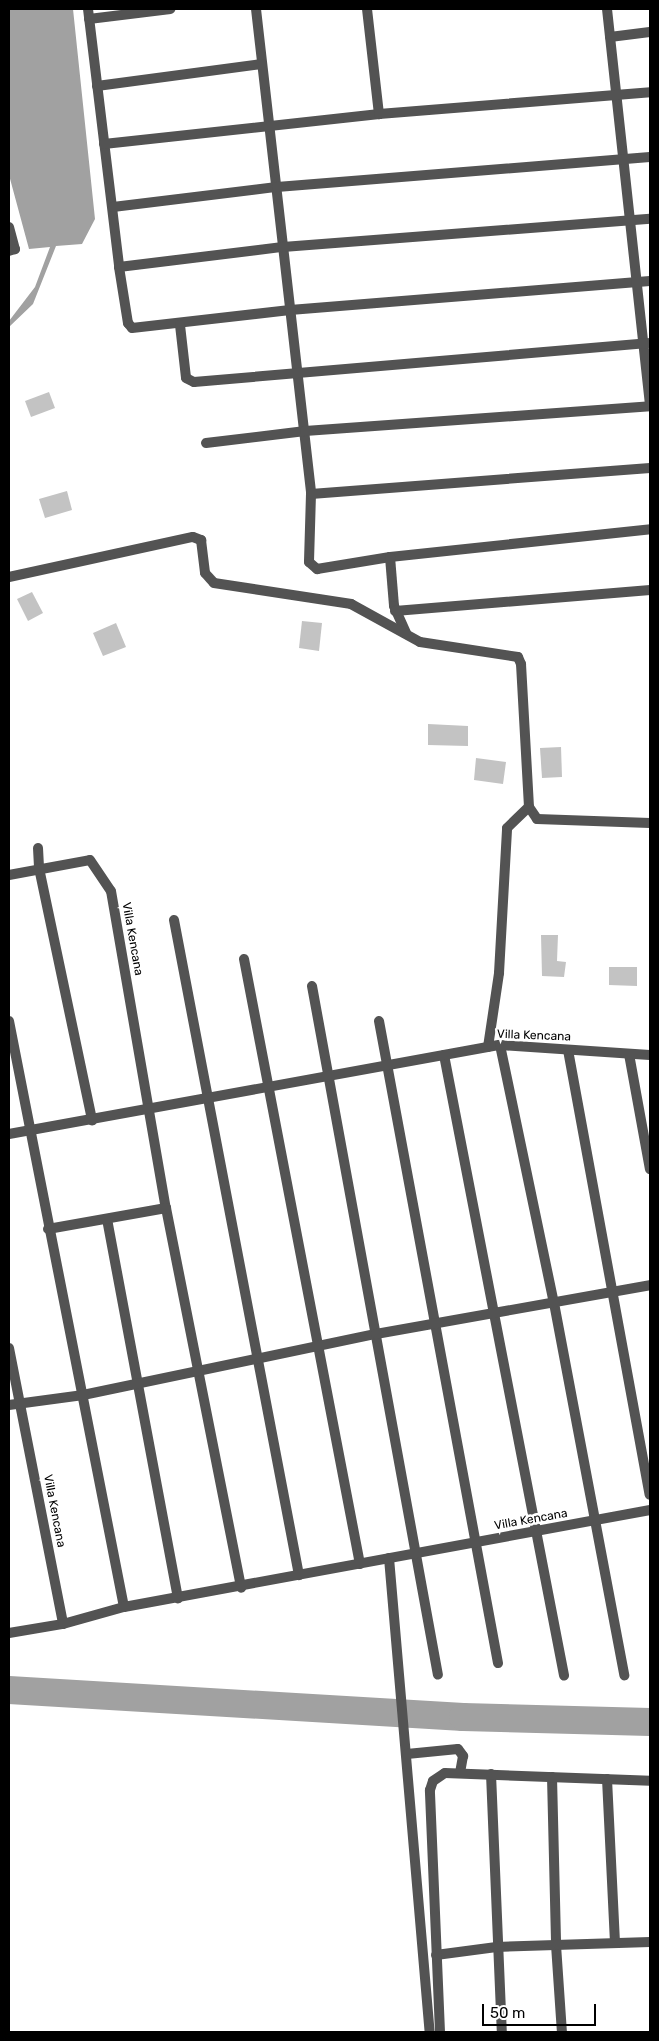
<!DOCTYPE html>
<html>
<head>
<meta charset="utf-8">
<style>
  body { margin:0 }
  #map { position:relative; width:659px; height:2041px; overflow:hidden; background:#fff; font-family:Rubik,sans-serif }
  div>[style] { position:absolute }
  .water>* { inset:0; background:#a1a1a1 }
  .river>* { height:28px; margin:-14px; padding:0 14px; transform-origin:14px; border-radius:14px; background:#a1a1a1 }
  .building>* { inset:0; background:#c3c3c3 }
  .minor>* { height:10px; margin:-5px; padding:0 5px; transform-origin:5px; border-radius:5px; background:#535353 }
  span { translate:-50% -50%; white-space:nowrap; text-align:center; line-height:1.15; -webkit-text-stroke:5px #fff; paint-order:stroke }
  .street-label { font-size:12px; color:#000 }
  .frame { position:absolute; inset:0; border:10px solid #000; pointer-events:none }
  .scale { position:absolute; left:482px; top:2004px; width:114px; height:22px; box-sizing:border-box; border:2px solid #000; border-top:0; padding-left:6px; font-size:15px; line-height:18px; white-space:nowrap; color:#000; -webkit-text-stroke:4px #fff; paint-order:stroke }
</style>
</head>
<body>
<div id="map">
  <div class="water">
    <div style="clip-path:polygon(9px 9px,73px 9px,95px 219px,82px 244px,56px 246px,33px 304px,9px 327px,9px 321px,35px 287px,50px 247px,29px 249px,9px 175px)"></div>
  </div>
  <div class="river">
    <div style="left:9px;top:1690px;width:455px;rotate:3.4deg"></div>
    <div style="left:463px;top:1717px;width:187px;rotate:1.5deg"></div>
  </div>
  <div class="building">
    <div style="clip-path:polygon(49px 392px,55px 408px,31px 417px,25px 401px)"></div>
    <div style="clip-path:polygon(67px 491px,72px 510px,45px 518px,39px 499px)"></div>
    <div style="clip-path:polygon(32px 592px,43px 613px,28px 621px,17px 599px)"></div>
    <div style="clip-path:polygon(302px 621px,322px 623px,319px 651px,299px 648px)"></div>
    <div style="clip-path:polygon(116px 623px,126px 647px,103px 656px,93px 633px)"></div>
    <div style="clip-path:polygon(428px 724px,468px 726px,468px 746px,428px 745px)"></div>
    <div style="clip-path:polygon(561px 747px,562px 777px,542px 778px,540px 748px)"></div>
    <div style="clip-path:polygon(476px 758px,506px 762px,503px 784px,474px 780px)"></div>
    <div style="clip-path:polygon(541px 935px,558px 935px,557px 961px,566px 962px,564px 977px,542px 976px)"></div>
    <div style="clip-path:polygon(609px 967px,637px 967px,637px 986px,609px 985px)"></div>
  </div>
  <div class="minor">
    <div style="left:88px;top:9px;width:260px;rotate:83.1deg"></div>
    <div style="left:119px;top:267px;width:57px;rotate:80.9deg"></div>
    <div style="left:128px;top:323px;width:6px;rotate:51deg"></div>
    <div style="left:132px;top:328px;width:159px;rotate:-6.5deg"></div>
    <div style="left:290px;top:310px;width:361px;rotate:-4.6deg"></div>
    <div style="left:256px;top:9px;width:488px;rotate:83.5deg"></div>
    <div style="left:311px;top:494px;width:68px;rotate:91.7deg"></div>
    <div style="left:309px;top:562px;width:11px;rotate:41deg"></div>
    <div style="left:317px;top:569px;width:74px;rotate:-9.3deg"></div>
    <div style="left:390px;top:557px;width:262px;rotate:-6.1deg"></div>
    <div style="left:367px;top:9px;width:106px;rotate:83.5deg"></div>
    <div style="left:607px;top:9px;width:399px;rotate:83.8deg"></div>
    <div style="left:89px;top:19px;width:82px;rotate:-7deg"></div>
    <div style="left:610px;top:37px;width:40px;rotate:-7.1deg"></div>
    <div style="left:97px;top:86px;width:166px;rotate:-7.6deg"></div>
    <div style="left:104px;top:144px;width:277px;rotate:-6.2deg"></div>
    <div style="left:379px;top:114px;width:272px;rotate:-4.6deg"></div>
    <div style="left:113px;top:207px;width:165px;rotate:-7deg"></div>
    <div style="left:277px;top:187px;width:374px;rotate:-4.6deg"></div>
    <div style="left:9px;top:227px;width:23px;rotate:75deg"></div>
    <div style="left:15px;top:249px;width:6px;rotate:162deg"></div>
    <div style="left:119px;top:267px;width:165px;rotate:-7deg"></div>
    <div style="left:283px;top:247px;width:368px;rotate:-4.4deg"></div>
    <div style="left:180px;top:325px;width:53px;rotate:83.5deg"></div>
    <div style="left:186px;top:378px;width:9px;rotate:27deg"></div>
    <div style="left:194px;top:382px;width:458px;rotate:-4.9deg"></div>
    <div style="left:206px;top:443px;width:100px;rotate:-6.9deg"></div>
    <div style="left:305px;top:431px;width:346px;rotate:-4.1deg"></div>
    <div style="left:311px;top:494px;width:340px;rotate:-4.4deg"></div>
    <div style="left:390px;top:557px;width:49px;rotate:85.3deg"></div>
    <div style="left:394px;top:606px;width:30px;rotate:66deg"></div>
    <div style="left:9px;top:577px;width:188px;rotate:-12.3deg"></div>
    <div style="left:193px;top:537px;width:9px;rotate:21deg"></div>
    <div style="left:201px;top:540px;width:33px;rotate:83deg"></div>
    <div style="left:205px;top:573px;width:13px;rotate:48deg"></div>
    <div style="left:214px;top:583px;width:139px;rotate:8.7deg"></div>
    <div style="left:351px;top:604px;width:79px;rotate:28.8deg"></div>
    <div style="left:420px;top:642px;width:99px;rotate:8.7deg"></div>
    <div style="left:518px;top:657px;width:8px;rotate:67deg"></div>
    <div style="left:521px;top:664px;width:143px;rotate:86.8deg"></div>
    <div style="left:529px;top:807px;width:14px;rotate:56deg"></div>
    <div style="left:537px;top:819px;width:113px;rotate:2deg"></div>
    <div style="left:395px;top:611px;width:256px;rotate:-4.7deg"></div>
    <div style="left:38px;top:848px;width:20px;rotate:87deg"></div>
    <div style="left:39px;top:868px;width:258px;rotate:78.1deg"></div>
    <div style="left:9px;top:875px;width:82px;rotate:-10.5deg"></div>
    <div style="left:90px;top:860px;width:37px;rotate:56deg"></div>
    <div style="left:111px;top:891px;width:322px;rotate:80.2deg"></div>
    <div style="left:166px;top:1208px;width:387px;rotate:78.8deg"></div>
    <div style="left:174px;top:920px;width:667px;rotate:79.2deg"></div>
    <div style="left:244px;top:959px;width:616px;rotate:79.15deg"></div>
    <div style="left:312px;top:986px;width:700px;rotate:79.64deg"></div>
    <div style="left:9px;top:1021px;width:597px;rotate:78.9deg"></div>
    <div style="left:379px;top:1021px;width:653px;rotate:79.5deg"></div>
    <div style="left:500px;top:1045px;width:264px;rotate:78.2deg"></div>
    <div style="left:554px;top:1303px;width:379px;rotate:79.3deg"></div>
    <div style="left:488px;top:1047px;width:75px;rotate:-81.5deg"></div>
    <div style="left:499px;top:973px;width:145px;rotate:-86.8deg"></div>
    <div style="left:507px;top:828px;width:30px;rotate:-44deg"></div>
    <div style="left:568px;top:1050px;width:452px;rotate:79.6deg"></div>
    <div style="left:629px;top:1054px;width:117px;rotate:79.7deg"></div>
    <div style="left:444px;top:1055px;width:632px;rotate:79.05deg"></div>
    <div style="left:9px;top:1134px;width:499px;rotate:-10.3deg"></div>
    <div style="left:500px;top:1045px;width:150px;rotate:3.8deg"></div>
    <div style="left:107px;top:1219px;width:386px;rotate:79.4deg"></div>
    <div style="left:48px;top:1229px;width:120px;rotate:-10.1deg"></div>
    <div style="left:9px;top:1348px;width:281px;rotate:78.9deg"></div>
    <div style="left:9px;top:1405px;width:75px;rotate:-7.7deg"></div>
    <div style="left:83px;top:1395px;width:299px;rotate:-11.8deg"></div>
    <div style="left:376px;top:1334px;width:278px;rotate:-10.1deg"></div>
    <div style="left:389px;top:1558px;width:476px;rotate:85.1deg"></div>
    <div style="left:9px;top:1633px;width:55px;rotate:-9.5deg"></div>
    <div style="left:63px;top:1624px;width:63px;rotate:-15.6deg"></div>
    <div style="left:124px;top:1607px;width:535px;rotate:-10.45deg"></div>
    <div style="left:407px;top:1754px;width:51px;rotate:-5.6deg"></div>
    <div style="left:458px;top:1749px;width:9px;rotate:54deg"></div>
    <div style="left:463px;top:1756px;width:17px;rotate:100deg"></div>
    <div style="left:491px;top:1774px;width:258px;rotate:87.6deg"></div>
    <div style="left:552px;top:1777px;width:168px;rotate:88.6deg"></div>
    <div style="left:556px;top:1945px;width:87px;rotate:86.1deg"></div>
    <div style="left:607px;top:1779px;width:164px;rotate:87.2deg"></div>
    <div style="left:436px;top:1955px;width:61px;rotate:-7.6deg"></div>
    <div style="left:496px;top:1947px;width:154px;rotate:-1.9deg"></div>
    <div style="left:440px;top:2032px;width:242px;rotate:-92.4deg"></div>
    <div style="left:430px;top:1790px;width:9px;rotate:-72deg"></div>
    <div style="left:433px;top:1781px;width:14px;rotate:-34deg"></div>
    <div style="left:445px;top:1773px;width:205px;rotate:2.2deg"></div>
  </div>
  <div class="street-label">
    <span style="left:132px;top:939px;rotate:80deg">Villa Kencana</span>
    <span style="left:534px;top:1036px;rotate:2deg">Villa Kencana</span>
    <span style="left:54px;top:1511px;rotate:79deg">Villa Kencana</span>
    <span style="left:531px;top:1520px;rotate:-10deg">Villa Kencana</span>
  </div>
  <div class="frame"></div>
  <div class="scale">50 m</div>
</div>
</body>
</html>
